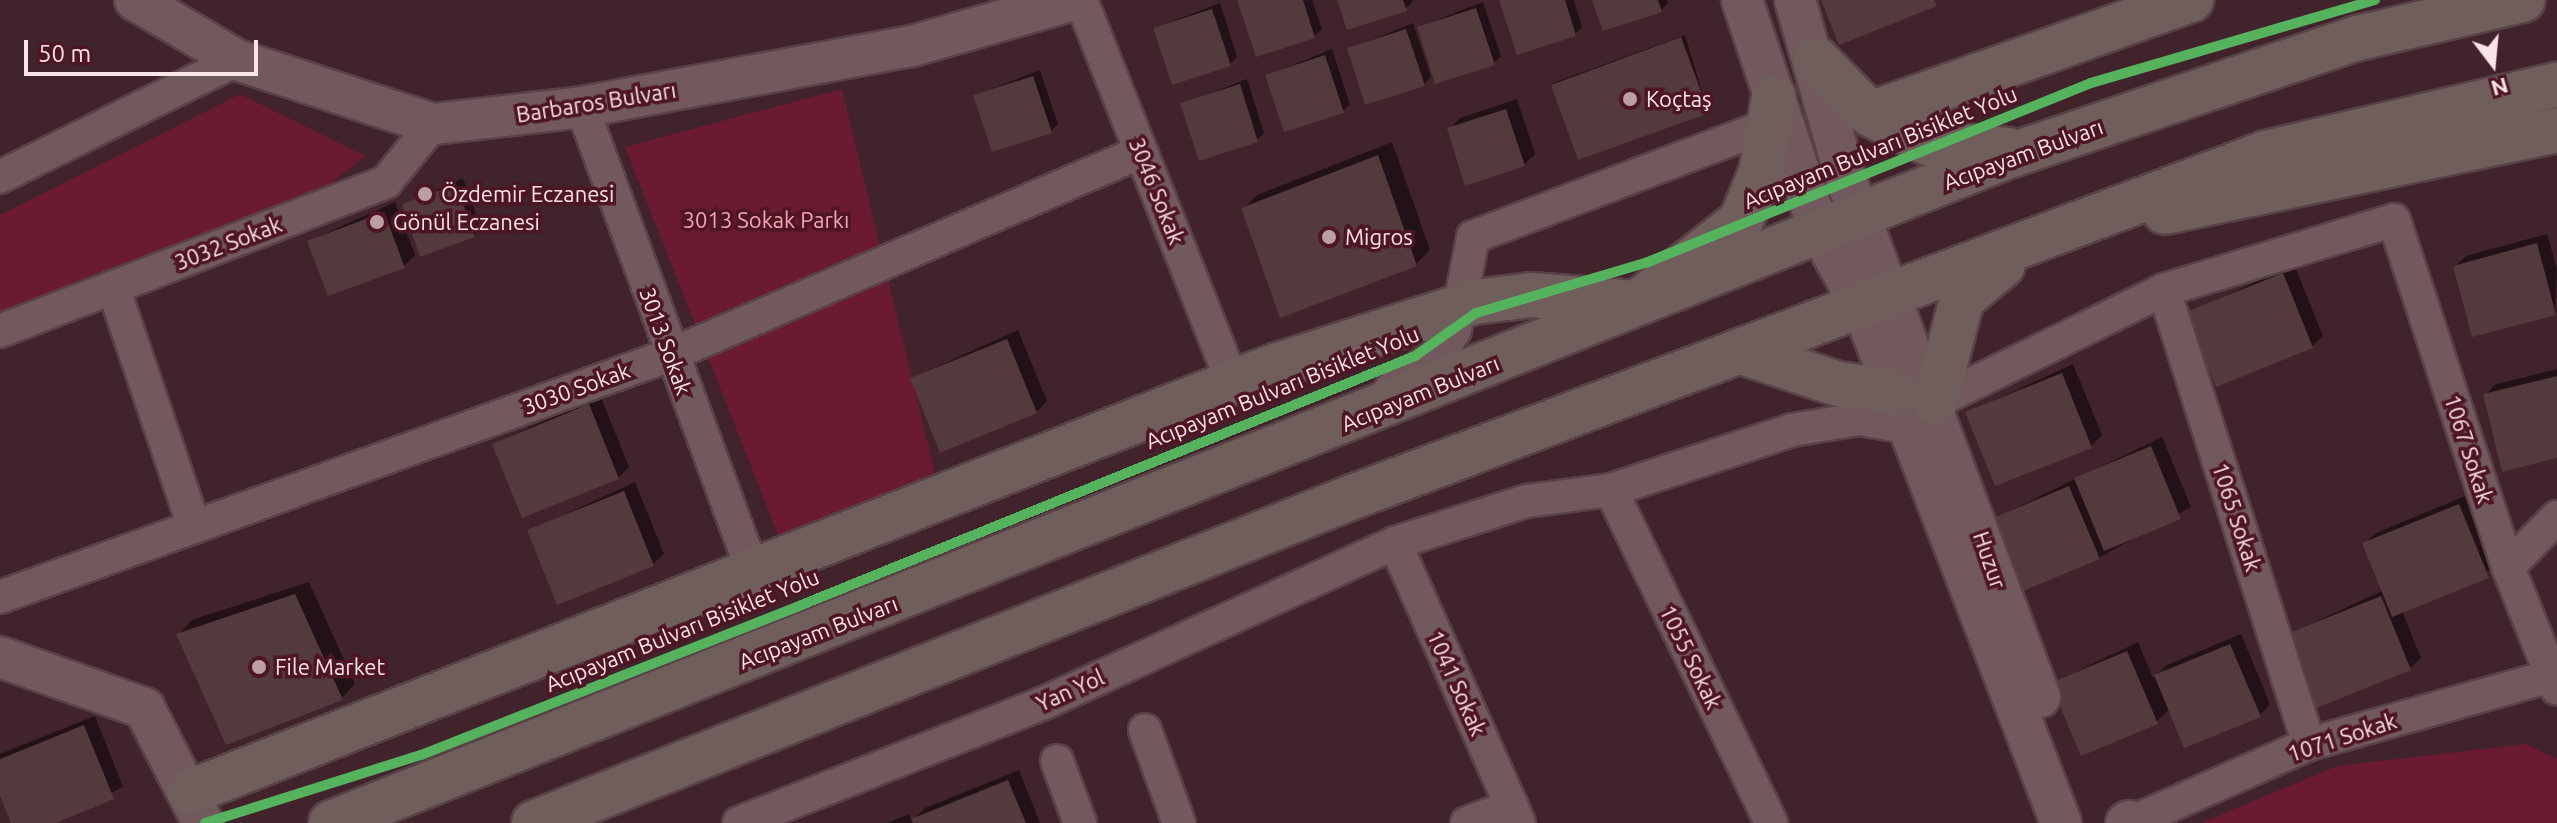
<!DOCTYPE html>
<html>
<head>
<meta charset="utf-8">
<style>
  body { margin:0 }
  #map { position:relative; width:2557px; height:823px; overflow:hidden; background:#41232b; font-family:Ubuntu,sans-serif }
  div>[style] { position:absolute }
  .green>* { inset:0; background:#6a1b32 }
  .shadow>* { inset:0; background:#0007 }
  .building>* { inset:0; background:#533a3d }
  .roads { filter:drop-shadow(2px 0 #584247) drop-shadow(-2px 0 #584247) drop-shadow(0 2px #584247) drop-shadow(0 -2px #584247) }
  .minor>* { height:32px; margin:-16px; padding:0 16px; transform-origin:16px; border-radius:16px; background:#71595e }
  .tertiary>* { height:40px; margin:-20px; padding:0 20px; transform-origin:20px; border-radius:20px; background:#71595e }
  .primary>* { height:44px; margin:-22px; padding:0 22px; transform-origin:22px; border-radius:22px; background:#6f5e5b }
  .cycleway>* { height:10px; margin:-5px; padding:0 5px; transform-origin:5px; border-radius:5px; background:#56b35d }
  .dots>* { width:22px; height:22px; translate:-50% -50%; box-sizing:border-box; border:4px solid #4e1625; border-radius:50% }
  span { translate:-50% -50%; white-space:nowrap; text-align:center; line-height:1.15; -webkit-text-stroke:7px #4e1625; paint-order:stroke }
  .poi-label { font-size:22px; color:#fbe4e7 }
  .left { translate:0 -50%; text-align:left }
  .street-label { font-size:22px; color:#fbe4e7 }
  .park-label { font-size:22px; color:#f5a4b2 }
  .north { position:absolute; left:2453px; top:24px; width:80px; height:80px; -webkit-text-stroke:6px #4e1625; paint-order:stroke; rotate:164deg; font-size:22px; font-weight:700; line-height:32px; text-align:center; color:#fbe4e7 }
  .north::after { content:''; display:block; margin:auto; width:28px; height:36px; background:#fbe4e7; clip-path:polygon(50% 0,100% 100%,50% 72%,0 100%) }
  .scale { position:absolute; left:24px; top:40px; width:234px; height:36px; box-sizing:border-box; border:4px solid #fbe4e7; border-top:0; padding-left:10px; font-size:24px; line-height:28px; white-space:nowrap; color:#fbe4e7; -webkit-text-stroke:6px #4e1625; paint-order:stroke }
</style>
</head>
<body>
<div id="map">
  <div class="green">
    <div style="clip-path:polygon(842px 89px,938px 486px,783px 547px,625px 147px)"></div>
    <div style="clip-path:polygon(240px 94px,365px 156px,322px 191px,0 312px,0 215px)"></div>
    <div style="clip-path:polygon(2526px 744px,2557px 759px,2557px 823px,2201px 823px,2337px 766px)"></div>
  </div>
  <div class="shadow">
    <div style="clip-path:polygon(1240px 0,1312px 0,1322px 29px,1314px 36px)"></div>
    <div style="clip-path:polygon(1339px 0,1412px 0,1413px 2px,1405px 9px)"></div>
    <div style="clip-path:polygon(1501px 0,1574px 0,1582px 27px,1575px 34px)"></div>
    <div style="clip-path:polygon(1594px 0,1667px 0,1668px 3px,1661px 10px)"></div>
    <div style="clip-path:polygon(1483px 2px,1501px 56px,1494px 63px,1419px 27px)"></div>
    <div style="clip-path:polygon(1220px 3px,1237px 57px,1230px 64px,1155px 28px)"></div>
    <div style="clip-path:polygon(1413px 23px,1431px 77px,1424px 84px,1349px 49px)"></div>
    <div style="clip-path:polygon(1685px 35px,1708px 111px,1553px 85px,1556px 82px)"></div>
    <div style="clip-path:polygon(1332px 49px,1350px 104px,1343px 111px,1268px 75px)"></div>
    <div style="clip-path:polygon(1040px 70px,1058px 124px,1051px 131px,976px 95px)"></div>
    <div style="clip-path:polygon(1247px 79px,1264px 133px,1257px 140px,1182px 104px)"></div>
    <div style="clip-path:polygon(1517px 99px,1535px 154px,1524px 165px,1449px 129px,1460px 118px)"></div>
    <div style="clip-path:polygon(1392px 142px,1430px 250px,1416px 264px,1243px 209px,1257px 195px)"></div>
    <div style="clip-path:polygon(463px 178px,481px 228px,474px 236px,404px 205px)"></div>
    <div style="clip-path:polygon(395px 202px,415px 255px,404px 266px,309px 241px)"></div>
    <div style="clip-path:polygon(2547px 234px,2557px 269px,2555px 313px,2455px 266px,2466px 256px)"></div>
    <div style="clip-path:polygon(2294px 264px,2323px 336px,2312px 346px,2189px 313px)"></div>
    <div style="clip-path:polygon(1018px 330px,1047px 401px,1036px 412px,912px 378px)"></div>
    <div style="clip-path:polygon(2073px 364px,2102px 435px,2091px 446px,1967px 413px)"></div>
    <div style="clip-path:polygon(2557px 369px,2557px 456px,2485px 395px,2496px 384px)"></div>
    <div style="clip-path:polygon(600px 395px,629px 467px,618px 478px,494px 444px)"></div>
    <div style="clip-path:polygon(2162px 437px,2191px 507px,2098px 558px,1995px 518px)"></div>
    <div style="clip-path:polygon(635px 482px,664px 554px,653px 564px,530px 531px)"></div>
    <div style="clip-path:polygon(2470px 494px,2499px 566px,2402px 611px,2421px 658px,2410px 668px,2287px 635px,2384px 590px,2365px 543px,2376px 533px)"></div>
    <div style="clip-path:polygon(309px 582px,355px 684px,342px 698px,179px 634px,192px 620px)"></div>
    <div style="clip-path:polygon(2241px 634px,2270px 704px,2260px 715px,2170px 709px,2156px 722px,2053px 683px,2138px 642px,2153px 678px,2167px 665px)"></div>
    <div style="clip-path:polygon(95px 716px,123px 787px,50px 823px,13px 823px,0 791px,0 754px)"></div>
    <div style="clip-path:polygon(1019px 770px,1040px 823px,887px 823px,909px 814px,912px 821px,925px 808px)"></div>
  </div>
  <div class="building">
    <div style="clip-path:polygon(1237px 0,1303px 0,1315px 38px,1256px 57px)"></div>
    <div style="clip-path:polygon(1337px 0,1403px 0,1407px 11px,1347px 30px)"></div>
    <div style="clip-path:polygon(1499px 0,1565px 0,1576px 36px,1517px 55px)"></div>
    <div style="clip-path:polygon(1592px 0,1658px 0,1662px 12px,1603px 31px)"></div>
    <div style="clip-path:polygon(1821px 0,1934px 0,1937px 6px,1839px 45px)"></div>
    <div style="clip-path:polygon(1476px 8px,1495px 65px,1435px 84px,1417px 27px)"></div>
    <div style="clip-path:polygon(1212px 9px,1231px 66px,1172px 85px,1153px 28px)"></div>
    <div style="clip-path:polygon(1406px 29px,1425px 86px,1365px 105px,1347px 48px)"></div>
    <div style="clip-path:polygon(1681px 37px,1709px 113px,1578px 160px,1551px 85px)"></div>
    <div style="clip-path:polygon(1325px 55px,1344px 113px,1284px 132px,1265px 75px)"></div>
    <div style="clip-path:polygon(1033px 76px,1052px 133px,992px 152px,973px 95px)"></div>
    <div style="clip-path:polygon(1240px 84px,1258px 142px,1199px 161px,1180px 103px)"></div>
    <div style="clip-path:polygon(1506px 109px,1525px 166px,1465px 186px,1447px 128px)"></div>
    <div style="clip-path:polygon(1378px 155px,1417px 266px,1280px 318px,1241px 208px)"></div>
    <div style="clip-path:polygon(456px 184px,475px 237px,420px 257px,402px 204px)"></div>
    <div style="clip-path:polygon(384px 212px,405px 268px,328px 296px,307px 241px)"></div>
    <div style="clip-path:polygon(2537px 243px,2556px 315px,2472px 337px,2453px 266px)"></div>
    <div style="clip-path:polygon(2283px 273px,2313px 348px,2216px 387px,2186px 312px)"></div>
    <div style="clip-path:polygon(1007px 339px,1037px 413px,940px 453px,910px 378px)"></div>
    <div style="clip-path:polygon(2062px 373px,2092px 448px,1995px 486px,1965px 412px)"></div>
    <div style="clip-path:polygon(2557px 376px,2557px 458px,2502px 472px,2483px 394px)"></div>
    <div style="clip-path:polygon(589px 404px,619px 479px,522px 518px,492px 444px)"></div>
    <div style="clip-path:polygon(2151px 446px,2181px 519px,2104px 551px,2074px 478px)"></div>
    <div style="clip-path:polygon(2069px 486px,2100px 559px,2023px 591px,1993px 518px)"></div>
    <div style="clip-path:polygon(624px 491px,654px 566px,557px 605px,527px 530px)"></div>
    <div style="clip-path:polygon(2459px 504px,2489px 578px,2392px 617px,2362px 543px)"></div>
    <div style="clip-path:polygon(295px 594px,343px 700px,226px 745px,176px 634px)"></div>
    <div style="clip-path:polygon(2381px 596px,2411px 670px,2314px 709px,2284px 635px)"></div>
    <div style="clip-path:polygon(2230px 644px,2261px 717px,2184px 748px,2154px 675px)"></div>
    <div style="clip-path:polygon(2127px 651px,2158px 724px,2081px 756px,2050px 683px)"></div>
    <div style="clip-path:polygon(84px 725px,114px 799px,56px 823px,11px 823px,0 796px,0 759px)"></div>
    <div style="clip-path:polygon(1008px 780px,1026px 823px,913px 823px,911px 819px)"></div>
  </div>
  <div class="roads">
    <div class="minor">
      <div style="left:1081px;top:0;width:412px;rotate:68.4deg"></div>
      <div style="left:582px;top:107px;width:496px;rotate:69.8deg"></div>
      <div style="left:0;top:177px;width:264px;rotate:-26.3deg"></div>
      <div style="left:113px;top:287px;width:250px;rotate:71.3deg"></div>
      <div style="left:2164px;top:290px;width:477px;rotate:72.3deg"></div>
      <div style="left:0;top:331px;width:414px;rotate:-21.1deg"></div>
      <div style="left:386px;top:182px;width:75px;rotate:-51deg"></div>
      <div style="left:1390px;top:390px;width:67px;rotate:-37.7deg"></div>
      <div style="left:1443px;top:349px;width:22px;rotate:-58deg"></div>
      <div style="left:1455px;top:330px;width:95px;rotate:-79deg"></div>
      <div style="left:1473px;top:237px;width:317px;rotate:-20.7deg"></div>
      <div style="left:1935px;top:402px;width:255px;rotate:-26.1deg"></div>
      <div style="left:2164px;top:290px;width:240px;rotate:-16.9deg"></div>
      <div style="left:2394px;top:220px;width:365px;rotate:71.8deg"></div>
      <div style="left:2508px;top:567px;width:131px;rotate:68.1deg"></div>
      <div style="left:1611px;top:490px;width:369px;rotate:64.3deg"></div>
      <div style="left:1395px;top:543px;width:306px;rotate:66.1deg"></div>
      <div style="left:2508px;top:567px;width:70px;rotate:-45.6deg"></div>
      <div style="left:0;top:597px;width:712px;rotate:-19.86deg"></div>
      <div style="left:670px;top:355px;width:513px;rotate:-23.32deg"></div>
      <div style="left:1145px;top:730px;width:99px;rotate:69.9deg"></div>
      <div style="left:1057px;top:761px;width:66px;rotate:69.6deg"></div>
      <div style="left:739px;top:823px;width:328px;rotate:-21.5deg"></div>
      <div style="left:1044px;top:703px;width:386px;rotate:-24.5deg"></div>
      <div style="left:1395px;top:543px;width:139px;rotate:-17.7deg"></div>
      <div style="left:1527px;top:501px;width:85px;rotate:-7.5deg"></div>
      <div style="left:1611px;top:490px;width:191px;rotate:-18.3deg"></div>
      <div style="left:1792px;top:430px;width:68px;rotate:-9.3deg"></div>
      <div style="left:1859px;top:419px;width:48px;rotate:9.7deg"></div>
      <div style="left:1467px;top:823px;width:48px;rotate:-20.7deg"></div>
      <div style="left:2130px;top:823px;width:196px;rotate:-23.8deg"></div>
      <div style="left:2309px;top:744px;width:248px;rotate:-15.7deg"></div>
    </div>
    <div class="tertiary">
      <div style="left:135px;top:0;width:118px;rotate:30.5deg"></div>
      <div style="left:237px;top:60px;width:206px;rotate:18.1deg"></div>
      <div style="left:433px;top:124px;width:150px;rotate:-6.5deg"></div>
      <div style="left:582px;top:107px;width:336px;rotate:-10.5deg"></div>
      <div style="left:912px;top:46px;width:168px;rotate:-15.9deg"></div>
      <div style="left:1742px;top:0;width:243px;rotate:71.5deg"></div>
      <div style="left:1819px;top:230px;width:90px;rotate:60.9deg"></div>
      <div style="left:1863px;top:309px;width:551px;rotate:68.93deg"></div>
      <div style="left:1795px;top:0;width:189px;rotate:74.1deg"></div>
      <div style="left:1847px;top:182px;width:550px;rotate:69.46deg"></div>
      <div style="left:0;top:657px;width:153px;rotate:19.5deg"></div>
      <div style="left:144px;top:708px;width:129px;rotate:62.8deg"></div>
      <div style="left:2126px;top:823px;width:4px;rotate:-34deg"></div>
    </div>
    <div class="primary">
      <div style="left:1816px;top:59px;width:77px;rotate:45.5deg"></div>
      <div style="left:1870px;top:114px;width:65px;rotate:26.6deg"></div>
      <div style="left:1928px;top:143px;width:80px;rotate:5deg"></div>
      <div style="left:1870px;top:114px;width:341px;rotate:-19.6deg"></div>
      <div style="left:2165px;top:212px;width:400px;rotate:-11.8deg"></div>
      <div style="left:1739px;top:351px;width:104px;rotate:18.4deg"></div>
      <div style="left:1838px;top:384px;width:57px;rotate:8.1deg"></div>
      <div style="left:1935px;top:402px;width:106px;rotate:-75.3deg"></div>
      <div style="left:1962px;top:299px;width:53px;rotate:-39.7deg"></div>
      <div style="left:190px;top:792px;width:1166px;rotate:-21.44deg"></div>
      <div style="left:1275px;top:366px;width:209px;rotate:-17.8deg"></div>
      <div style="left:1474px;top:302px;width:57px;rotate:-7deg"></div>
      <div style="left:1531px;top:295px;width:106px;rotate:4.3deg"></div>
      <div style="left:1637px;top:303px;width:132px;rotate:-38.3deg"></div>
      <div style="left:1741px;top:221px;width:53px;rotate:-67.8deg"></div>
      <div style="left:1761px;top:172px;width:76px;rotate:-80.2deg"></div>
      <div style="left:331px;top:823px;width:1796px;rotate:-21.69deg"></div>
      <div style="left:2000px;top:159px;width:378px;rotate:-18.7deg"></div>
      <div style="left:2358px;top:38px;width:169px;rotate:-13deg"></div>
      <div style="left:534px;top:823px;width:884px;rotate:-21.72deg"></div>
      <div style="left:1355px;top:496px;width:973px;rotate:-20.63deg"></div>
      <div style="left:2266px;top:153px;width:299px;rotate:-13.2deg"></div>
    </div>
  </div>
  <div class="cycleway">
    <div style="left:205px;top:823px;width:226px;rotate:-17.5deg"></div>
    <div style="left:421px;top:755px;width:406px;rotate:-21.5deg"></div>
    <div style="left:799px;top:606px;width:665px;rotate:-22.09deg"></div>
    <div style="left:1415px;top:356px;width:75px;rotate:-35.2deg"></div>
    <div style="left:1476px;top:313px;width:179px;rotate:-16.5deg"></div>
    <div style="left:1648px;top:262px;width:478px;rotate:-22deg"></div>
    <div style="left:2091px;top:83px;width:296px;rotate:-16.3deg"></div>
  </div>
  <div class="dots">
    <div style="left:1630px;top:99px;background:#baa0a5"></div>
    <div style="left:425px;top:194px;background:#baa0a5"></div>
    <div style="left:377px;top:222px;background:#baa0a5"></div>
    <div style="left:1329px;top:237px;background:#baa0a5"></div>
    <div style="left:259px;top:667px;background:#baa0a5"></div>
  </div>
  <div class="poi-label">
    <span class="left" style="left:1646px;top:99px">Koçtaş</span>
    <span class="left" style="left:441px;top:194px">Özdemir Eczanesi</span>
    <span class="left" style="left:393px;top:222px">Gönül Eczanesi</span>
    <span class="left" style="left:1345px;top:237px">Migros</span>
    <span class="left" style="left:275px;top:667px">File Market</span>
  </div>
  <div class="street-label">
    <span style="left:596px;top:102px;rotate:-9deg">Barbaros Bulvarı</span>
    <span style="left:1880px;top:147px;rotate:-22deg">Acıpayam Bulvarı Bisiklet Yolu</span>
    <span style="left:2023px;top:154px;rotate:-20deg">Acıpayam Bulvarı</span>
    <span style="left:1157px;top:191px;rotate:68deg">3046 Sokak</span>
    <span style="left:228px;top:243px;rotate:-21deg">3032 Sokak</span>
    <span style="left:666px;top:341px;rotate:70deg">3013 Sokak</span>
    <span style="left:1282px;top:387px;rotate:-22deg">Acıpayam Bulvarı Bisiklet Yolu</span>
    <span style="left:576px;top:388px;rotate:-20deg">3030 Sokak</span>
    <span style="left:1420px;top:393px;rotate:-22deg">Acıpayam Bulvarı</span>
    <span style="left:2469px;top:449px;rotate:72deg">1067 Sokak</span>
    <span style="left:2237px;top:517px;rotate:72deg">1065 Sokak</span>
    <span style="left:1990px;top:560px;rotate:71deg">Huzur</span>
    <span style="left:682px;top:630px;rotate:-22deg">Acıpayam Bulvarı Bisiklet Yolu</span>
    <span style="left:818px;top:632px;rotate:-21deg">Acıpayam Bulvarı</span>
    <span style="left:1691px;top:657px;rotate:64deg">1055 Sokak</span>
    <span style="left:1457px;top:683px;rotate:66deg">1041 Sokak</span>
    <span style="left:1070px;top:690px;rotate:-24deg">Yan Yol</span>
    <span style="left:2342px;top:737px;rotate:-18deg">1071 Sokak</span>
  </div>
  <div class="park-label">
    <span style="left:766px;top:220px">3013 Sokak Parkı</span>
  </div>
  <div class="north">N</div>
  <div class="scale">50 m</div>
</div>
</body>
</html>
